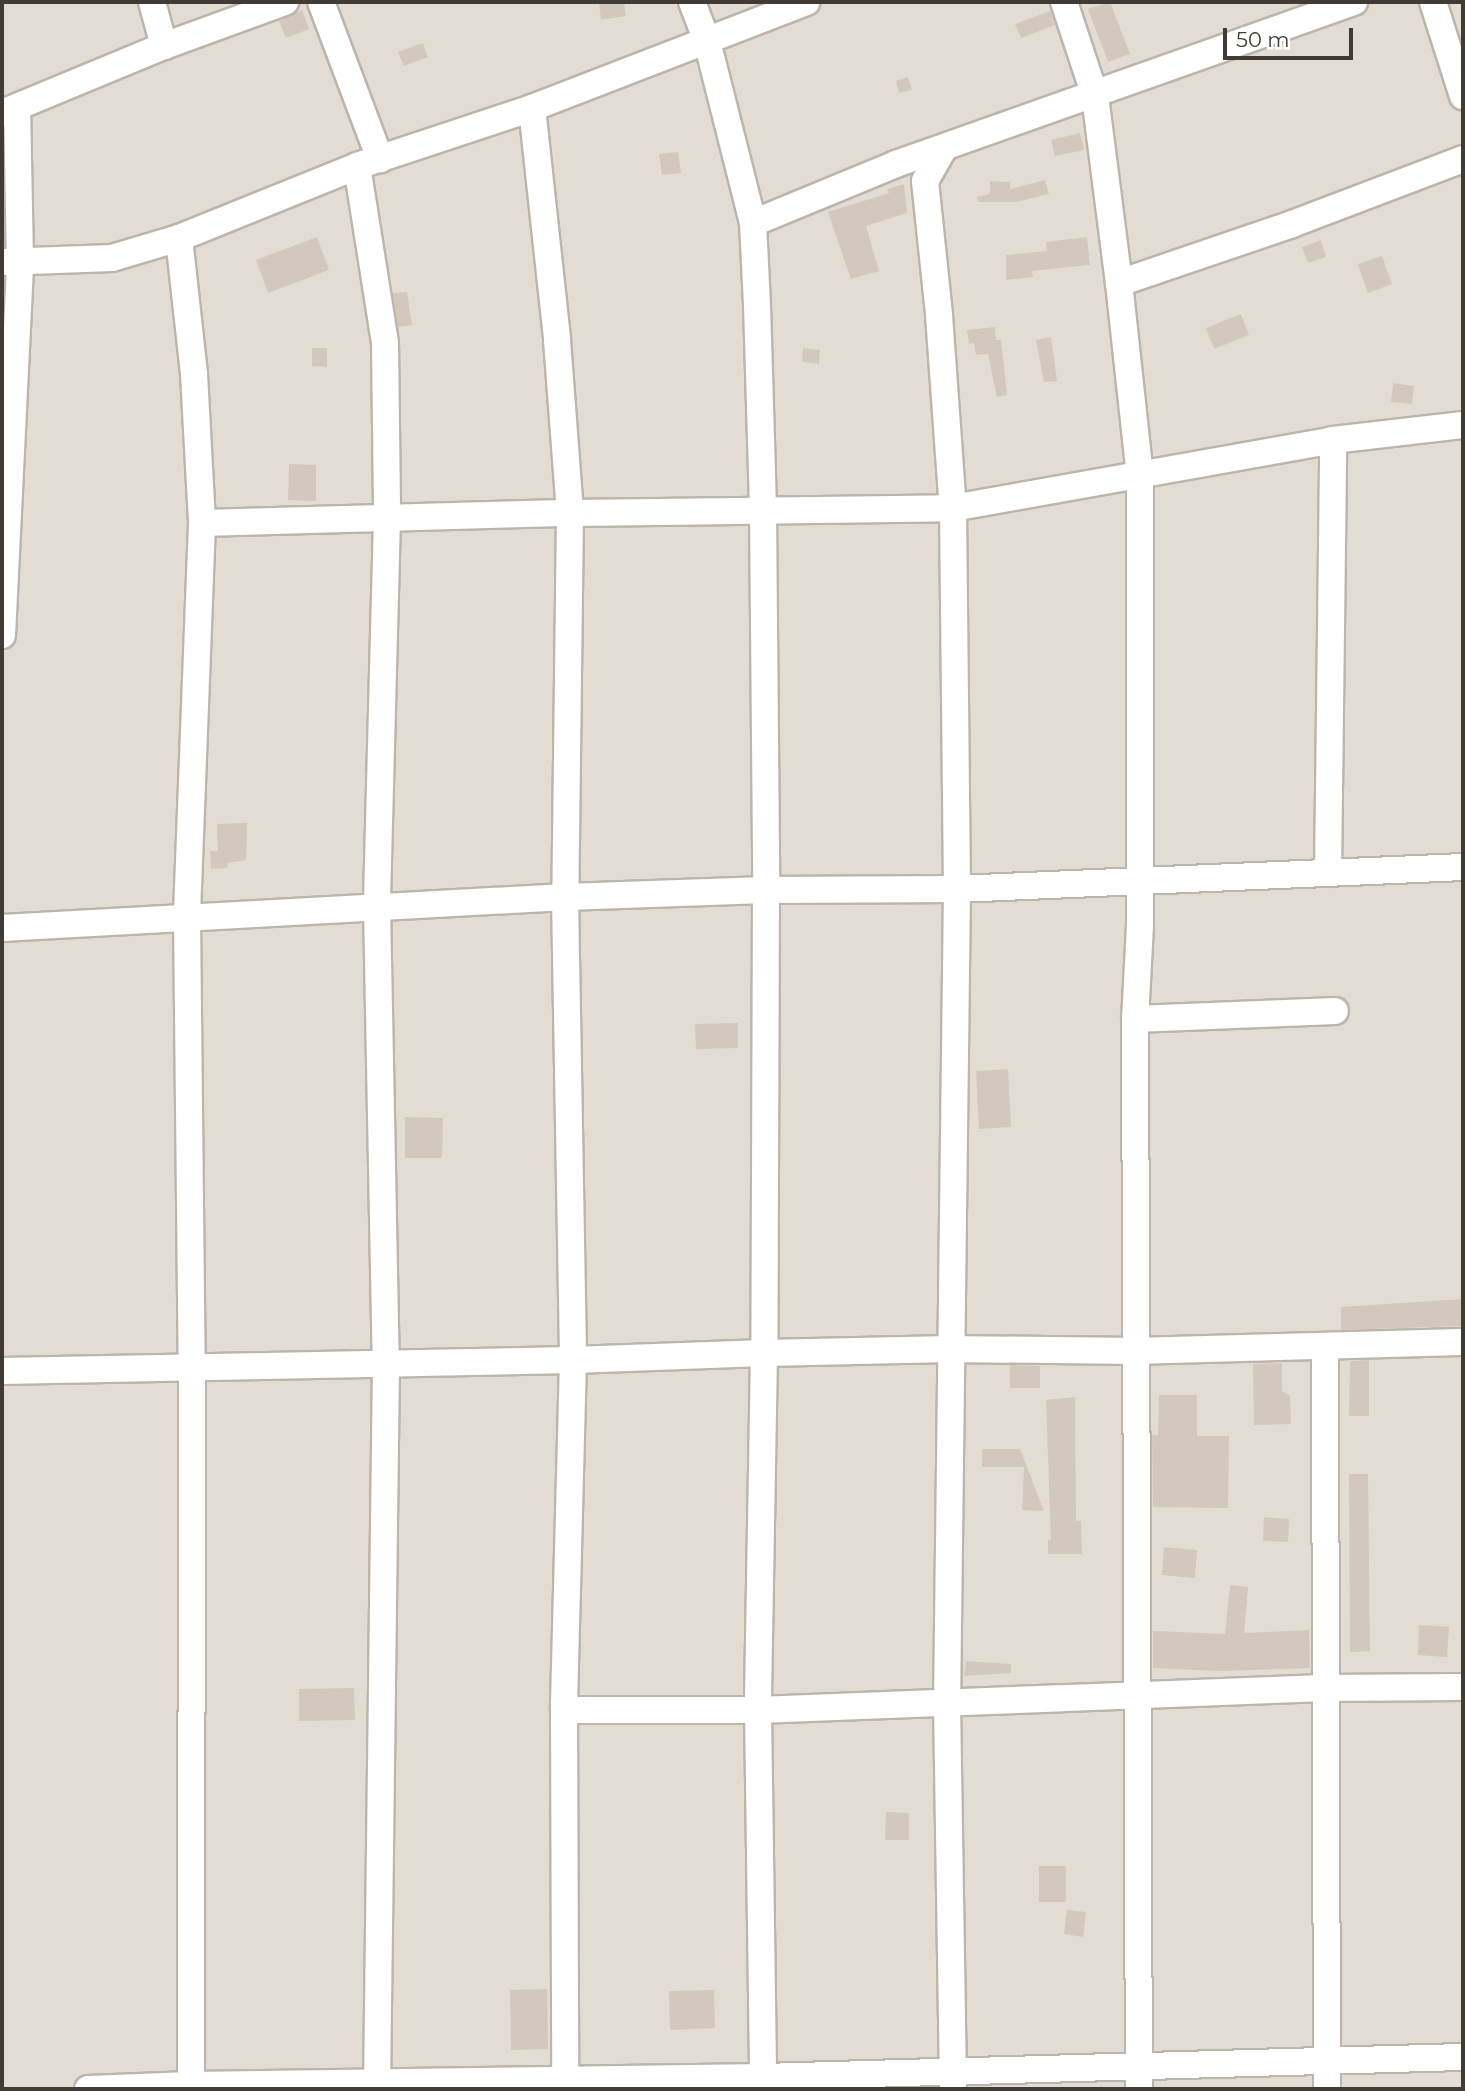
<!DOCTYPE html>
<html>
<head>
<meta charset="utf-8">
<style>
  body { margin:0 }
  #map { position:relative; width:1465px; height:2091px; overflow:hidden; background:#f0ebe4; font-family:Montserrat,sans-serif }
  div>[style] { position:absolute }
  .residential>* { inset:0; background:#e3dcd3 }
  .building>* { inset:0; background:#d3c8be }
  .roads { filter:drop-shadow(2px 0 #bdb4ab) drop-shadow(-2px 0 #bdb4ab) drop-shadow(0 2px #bdb4ab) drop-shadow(0 -2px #bdb4ab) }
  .minor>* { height:26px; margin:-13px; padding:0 13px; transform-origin:13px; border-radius:13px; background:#fff }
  span { translate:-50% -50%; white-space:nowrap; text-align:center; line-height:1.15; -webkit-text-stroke:5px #fff; paint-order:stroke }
  .frame { position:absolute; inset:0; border:4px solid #413b35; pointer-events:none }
  .scale { position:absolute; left:1223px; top:28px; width:130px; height:32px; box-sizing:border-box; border:4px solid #413b35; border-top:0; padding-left:9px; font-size:21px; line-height:24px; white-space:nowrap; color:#413b35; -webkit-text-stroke:5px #fff; paint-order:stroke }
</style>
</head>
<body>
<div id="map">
  <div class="residential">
    <div style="clip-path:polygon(2px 2px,1463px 2px,1463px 2089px,2px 2089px)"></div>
  </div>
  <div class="building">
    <div style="clip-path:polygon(599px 2px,624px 2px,626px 16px,601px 20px)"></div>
    <div style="clip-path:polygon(1110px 2px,1130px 54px,1108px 62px,1088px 9px)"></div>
    <div style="clip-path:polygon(302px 10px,309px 29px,286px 38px,279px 21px)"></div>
    <div style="clip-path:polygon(1050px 11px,1055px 25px,1021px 38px,1015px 24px)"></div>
    <div style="clip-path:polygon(423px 43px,428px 57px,404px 66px,398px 52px)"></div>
    <div style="clip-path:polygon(908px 77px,912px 90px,899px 93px,896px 81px)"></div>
    <div style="clip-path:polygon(1080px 133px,1084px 150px,1055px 156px,1051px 140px)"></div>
    <div style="clip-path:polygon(678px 152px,681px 173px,662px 175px,659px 154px)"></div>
    <div style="clip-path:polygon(1045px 180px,1049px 194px,1016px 202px,978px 202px,977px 197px,990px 194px,990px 181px,1010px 182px,1010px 189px)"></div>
    <div style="clip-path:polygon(904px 184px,907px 213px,866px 226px,879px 271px,851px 279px,828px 212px,889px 193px,887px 189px)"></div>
    <div style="clip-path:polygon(317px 237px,329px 270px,268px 293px,256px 260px)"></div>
    <div style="clip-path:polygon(1087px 237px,1090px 265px,1032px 271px,1033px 277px,1006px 280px,1006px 255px,1047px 251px,1046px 242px)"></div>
    <div style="clip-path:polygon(1321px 240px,1326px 257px,1308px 263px,1302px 247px)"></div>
    <div style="clip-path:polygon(1382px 256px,1392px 284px,1368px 293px,1358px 264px)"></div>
    <div style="clip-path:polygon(407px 292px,412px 325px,398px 327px,393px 293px)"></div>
    <div style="clip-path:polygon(1241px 314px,1249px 335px,1214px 349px,1206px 328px)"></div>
    <div style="clip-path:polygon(995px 327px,996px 340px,1001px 340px,1007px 395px,997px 397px,988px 354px,976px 355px,974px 343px,969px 344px,967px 330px)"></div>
    <div style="clip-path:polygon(1051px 337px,1057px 381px,1044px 382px,1036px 340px)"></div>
    <div style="clip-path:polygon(312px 348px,327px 348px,327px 367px,312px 366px)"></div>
    <div style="clip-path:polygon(803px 348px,820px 350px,819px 364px,802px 362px)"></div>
    <div style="clip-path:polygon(1393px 383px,1414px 386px,1412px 404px,1391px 402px)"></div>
    <div style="clip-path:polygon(289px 464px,316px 465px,316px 501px,288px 500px)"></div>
    <div style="clip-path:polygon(247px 823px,246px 860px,228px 863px,227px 868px,211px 869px,210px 851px,218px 851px,217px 824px)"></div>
    <div style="clip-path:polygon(738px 1023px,738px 1048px,696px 1049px,695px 1024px)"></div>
    <div style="clip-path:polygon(1008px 1069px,1011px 1127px,979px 1129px,976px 1071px)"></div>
    <div style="clip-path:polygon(405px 1117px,443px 1118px,442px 1158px,405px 1158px)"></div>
    <div style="clip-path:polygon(1463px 1299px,1463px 1326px,1341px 1330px,1341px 1307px)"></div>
    <div style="clip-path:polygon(1369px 1360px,1369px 1416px,1349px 1416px,1350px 1361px)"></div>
    <div style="clip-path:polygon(1282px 1363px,1282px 1391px,1290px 1396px,1291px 1424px,1254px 1425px,1253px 1364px)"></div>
    <div style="clip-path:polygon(1010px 1365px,1040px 1366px,1040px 1388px,1010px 1388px)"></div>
    <div style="clip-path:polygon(1159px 1395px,1197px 1395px,1197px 1436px,1229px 1436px,1228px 1508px,1153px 1507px,1152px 1435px,1158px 1435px)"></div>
    <div style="clip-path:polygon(1075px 1397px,1076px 1521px,1081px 1521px,1082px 1554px,1048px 1554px,1048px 1540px,1051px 1540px,1046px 1400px)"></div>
    <div style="clip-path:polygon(982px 1449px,1020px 1449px,1044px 1511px,1022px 1510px,1024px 1467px,982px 1467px)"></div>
    <div style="clip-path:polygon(1349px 1474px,1368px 1474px,1370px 1651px,1350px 1652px)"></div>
    <div style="clip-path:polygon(1264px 1517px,1289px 1519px,1288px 1542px,1263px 1541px)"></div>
    <div style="clip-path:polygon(1164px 1547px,1197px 1550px,1195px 1578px,1162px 1575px)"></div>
    <div style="clip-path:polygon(1230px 1585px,1248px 1587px,1244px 1633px,1309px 1630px,1310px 1668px,1221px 1671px,1153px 1668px,1153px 1631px,1225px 1634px)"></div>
    <div style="clip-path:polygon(1419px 1625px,1449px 1627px,1447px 1657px,1418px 1655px)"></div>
    <div style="clip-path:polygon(966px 1661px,1011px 1664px,1011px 1673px,964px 1676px)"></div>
    <div style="clip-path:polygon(354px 1688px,355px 1720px,299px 1721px,299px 1689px)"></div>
    <div style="clip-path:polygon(886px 1812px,909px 1813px,909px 1840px,885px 1840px)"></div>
    <div style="clip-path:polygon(1039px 1866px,1066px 1866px,1066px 1902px,1039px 1902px)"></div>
    <div style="clip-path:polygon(1067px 1910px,1086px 1912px,1083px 1937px,1064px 1934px)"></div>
    <div style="clip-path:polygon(547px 1989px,548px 2049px,511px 2050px,510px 1990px)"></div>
    <div style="clip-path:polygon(714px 1990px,715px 2028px,670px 2030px,669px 1991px)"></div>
  </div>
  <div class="roads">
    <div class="minor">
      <div style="left:152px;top:2px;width:46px;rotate:74.7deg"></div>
      <div style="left:321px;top:2px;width:168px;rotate:69.4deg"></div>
      <div style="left:692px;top:2px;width:42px;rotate:69deg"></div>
      <div style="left:707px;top:41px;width:188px;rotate:75.8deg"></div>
      <div style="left:753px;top:223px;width:82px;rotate:87.2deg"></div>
      <div style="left:757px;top:305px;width:204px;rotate:88.3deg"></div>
      <div style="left:763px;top:509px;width:381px;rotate:89.5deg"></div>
      <div style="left:766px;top:890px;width:463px;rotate:90.2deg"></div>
      <div style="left:764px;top:1353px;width:357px;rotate:91deg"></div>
      <div style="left:758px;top:1710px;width:379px;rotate:89.2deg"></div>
      <div style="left:1064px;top:2px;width:99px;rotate:71.7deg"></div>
      <div style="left:1095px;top:96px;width:189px;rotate:82.7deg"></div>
      <div style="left:1119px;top:283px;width:194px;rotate:83.8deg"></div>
      <div style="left:1140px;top:476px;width:449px;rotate:90deg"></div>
      <div style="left:1140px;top:925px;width:94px;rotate:93deg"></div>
      <div style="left:1135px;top:1019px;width:1070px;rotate:89.79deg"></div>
      <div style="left:1433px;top:2px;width:99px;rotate:72.3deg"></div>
      <div style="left:532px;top:108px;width:233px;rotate:83.8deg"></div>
      <div style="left:557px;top:340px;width:173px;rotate:85.7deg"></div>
      <div style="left:570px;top:513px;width:384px;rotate:90.7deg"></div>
      <div style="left:565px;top:897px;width:463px;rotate:89deg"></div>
      <div style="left:573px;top:1360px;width:350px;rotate:91.5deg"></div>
      <div style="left:564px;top:1710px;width:379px;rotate:89.8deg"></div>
      <div style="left:2px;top:113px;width:175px;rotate:-22.5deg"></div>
      <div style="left:164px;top:46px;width:129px;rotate:-20deg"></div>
      <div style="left:944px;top:148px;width:38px;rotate:120deg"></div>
      <div style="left:925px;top:181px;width:135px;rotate:84deg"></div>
      <div style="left:939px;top:315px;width:194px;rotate:85.9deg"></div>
      <div style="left:953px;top:508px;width:381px;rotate:89.4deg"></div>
      <div style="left:957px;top:889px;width:813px;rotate:90.7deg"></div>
      <div style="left:947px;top:1702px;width:387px;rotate:89.1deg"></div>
      <div style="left:357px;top:166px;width:179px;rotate:81deg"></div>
      <div style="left:385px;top:343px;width:175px;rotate:89.3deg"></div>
      <div style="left:387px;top:518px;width:388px;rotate:91.5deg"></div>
      <div style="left:377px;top:906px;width:457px;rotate:88.9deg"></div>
      <div style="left:386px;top:1363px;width:726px;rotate:90.71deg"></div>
      <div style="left:753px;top:223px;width:155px;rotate:-22.4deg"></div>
      <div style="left:896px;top:164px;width:486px;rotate:-19.5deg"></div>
      <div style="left:179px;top:238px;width:137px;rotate:83.7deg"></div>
      <div style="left:194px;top:374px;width:149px;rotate:86.9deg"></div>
      <div style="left:202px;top:523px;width:393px;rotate:92.2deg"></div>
      <div style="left:187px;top:916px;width:452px;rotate:89.4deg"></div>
      <div style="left:192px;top:1368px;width:721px;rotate:90.08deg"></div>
      <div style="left:2px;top:262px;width:110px;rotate:-2.1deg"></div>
      <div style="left:112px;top:258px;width:70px;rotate:-16.6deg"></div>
      <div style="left:179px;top:238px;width:192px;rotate:-22deg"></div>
      <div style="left:357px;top:166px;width:184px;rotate:-18.3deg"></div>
      <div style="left:532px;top:108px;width:294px;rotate:-21.1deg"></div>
      <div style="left:1119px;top:283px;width:183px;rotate:-18.8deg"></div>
      <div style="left:1292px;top:224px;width:183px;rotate:-20.8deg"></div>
      <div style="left:202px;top:523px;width:368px;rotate:-1.6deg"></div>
      <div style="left:570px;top:513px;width:383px;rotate:-0.7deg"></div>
      <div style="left:953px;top:508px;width:386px;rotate:-10.1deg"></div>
      <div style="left:1333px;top:440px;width:131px;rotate:-6.6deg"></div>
      <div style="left:2px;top:635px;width:374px;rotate:-87.2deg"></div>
      <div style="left:20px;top:261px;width:152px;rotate:-91.1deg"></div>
      <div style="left:1328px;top:873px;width:433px;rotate:-89.3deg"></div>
      <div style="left:2px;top:928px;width:564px;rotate:-3.15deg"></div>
      <div style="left:565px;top:897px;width:201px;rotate:-2deg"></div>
      <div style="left:766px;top:890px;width:191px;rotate:-0.3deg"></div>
      <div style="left:957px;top:889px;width:506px;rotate:-2.49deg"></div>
      <div style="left:1135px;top:1019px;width:200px;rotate:-2.3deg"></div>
      <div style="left:1325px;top:1347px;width:742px;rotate:89.85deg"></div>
      <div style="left:2px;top:1371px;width:571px;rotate:-1.1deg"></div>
      <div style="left:573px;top:1360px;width:191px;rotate:-2.1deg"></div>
      <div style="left:764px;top:1353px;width:186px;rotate:-1.2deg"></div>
      <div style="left:950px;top:1349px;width:187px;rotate:0.6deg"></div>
      <div style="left:1137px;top:1351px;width:326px;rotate:-1.6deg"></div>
      <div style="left:564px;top:1710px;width:194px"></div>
      <div style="left:758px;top:1710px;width:566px;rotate:-2.23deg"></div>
      <div style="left:1324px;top:1688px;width:139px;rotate:-0.4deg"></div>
      <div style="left:88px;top:2089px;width:102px;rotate:-2.2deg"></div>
      <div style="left:190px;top:2085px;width:573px;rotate:-0.8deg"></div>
      <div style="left:763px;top:2077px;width:700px;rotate:-1.64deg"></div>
    </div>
  </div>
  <div class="frame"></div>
  <div class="scale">50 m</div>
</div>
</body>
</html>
